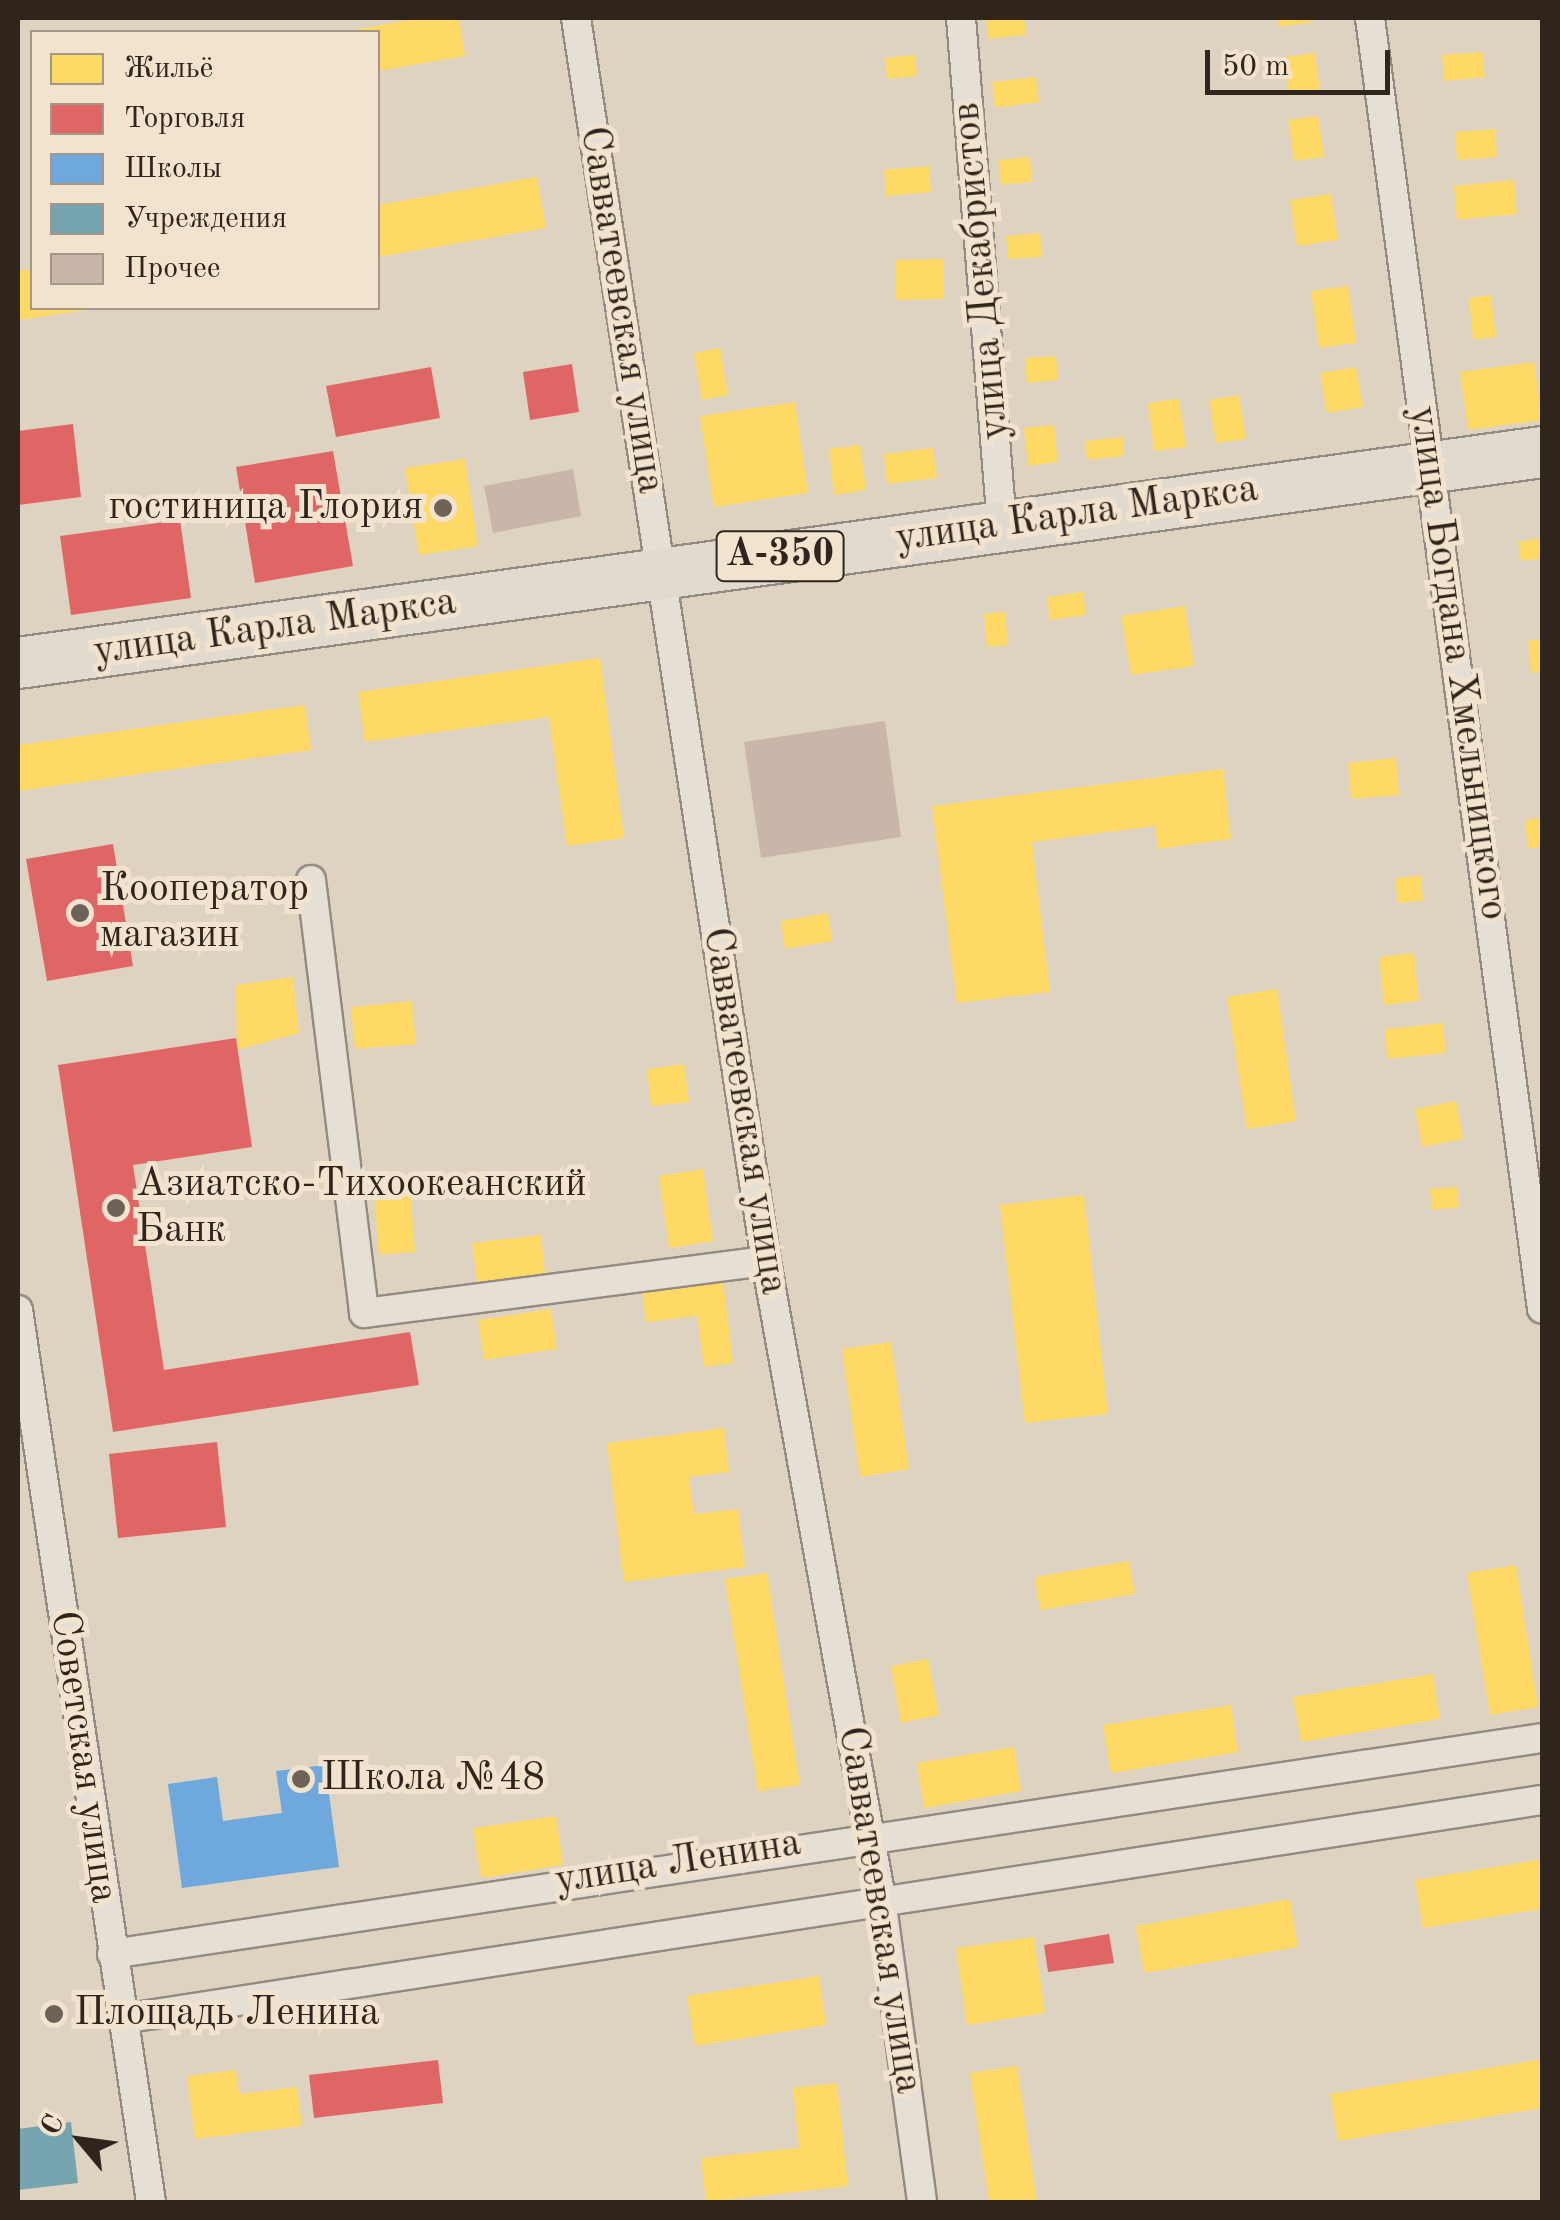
<!DOCTYPE html>
<html>
<head>
<meta charset="utf-8">
<style>
  body { margin:0 }
  #map { position:relative; width:1560px; height:2220px; overflow:hidden; background:#ded2c1; font-family:"Old Standard TT",serif }
  div>[style] { position:absolute }
  .homes>* { inset:0; background:#ffd966 }
  .shops>* { inset:0; background:#e06666 }
  .schools>* { inset:0; background:#6fa8dc }
  .public>* { inset:0; background:#76a5af }
  .building>* { inset:0; background:#cab6a9 }
  .roads { filter:drop-shadow(2px 0 #938b81) drop-shadow(-2px 0 #938b81) drop-shadow(0 2px #938b81) drop-shadow(0 -2px #938b81) }
  .street>* { height:28px; margin:-14px; padding:0 14px; transform-origin:14px; border-radius:14px; background:#e5dfd6 }
  .highway>* { height:50px; margin:-25px; padding:0 25px; transform-origin:25px; border-radius:25px; background:#e1dacf }
  .dots>* { width:28px; height:28px; translate:-50% -50%; box-sizing:border-box; border:5px solid #f2e3ce; border-radius:50% }
  span { translate:-50% -50%; white-space:nowrap; text-align:center; line-height:1.15; -webkit-text-stroke:10px #f2e3ce; paint-order:stroke }
  .shield-label span { padding:2px 8px; background:#f2e3ce; border:2px solid; border-radius:8px; -webkit-text-stroke-width:0 }
  .shield-label { font-size:38px; color:#2f251d; font-weight:700 }
  .street-label { font-size:40px; color:#2f251d }
  .poi-label { font-size:40px; color:#2f251d }
  .right { translate:-100% -50%; text-align:right }
  .left { translate:0 -50%; text-align:left }
  .frame { position:absolute; inset:0; border:20px solid #2f251d; pointer-events:none }
  .legend { position:absolute; left:30px; top:30px; width:350px; height:280px; box-sizing:border-box; background:#f2e3ce; border:2px solid #a49787; margin:0; padding:12px 18px; list-style:none; font-size:30px; color:#2f251d }
  .legend li { display:flex; align-items:center; gap:20px; height:50px }
  .legend b { width:50px; border:2px solid #a49787 }
  .north { position:absolute; left:30px; top:2090px; width:100px; height:100px; -webkit-text-stroke:8px #f2e3ce; paint-order:stroke; rotate:299deg; font-size:28px; font-weight:700; line-height:40px; text-align:center; color:#2f251d }
  .north::after { content:''; display:block; margin:auto; width:35px; height:45px; background:#2f251d; clip-path:polygon(50% 0,100% 100%,50% 72%,0 100%) }
  .scale { position:absolute; left:1205px; top:50px; width:185px; height:45px; box-sizing:border-box; border:5px solid #2f251d; border-top:0; padding-left:12px; font-size:30px; line-height:35px; white-space:nowrap; color:#2f251d; -webkit-text-stroke:8px #f2e3ce; paint-order:stroke }
</style>
</head>
<body>
<div id="map">
  <div class="homes">
    <div style="clip-path:polygon(419px 18px,459px 18px,465px 56px,378px 71px,378px 32px,343px 32px)"></div>
    <div style="clip-path:polygon(986px 18px,1024px 18px,1026px 35px,988px 39px)"></div>
    <div style="clip-path:polygon(1277px 18px,1312px 18px,1313px 22px,1279px 27px)"></div>
    <div style="clip-path:polygon(1482px 52px,1485px 77px,1444px 81px,1442px 55px)"></div>
    <div style="clip-path:polygon(1315px 53px,1320px 92px,1289px 96px,1283px 57px)"></div>
    <div style="clip-path:polygon(915px 55px,917px 76px,887px 79px,885px 58px)"></div>
    <div style="clip-path:polygon(1036px 77px,1039px 102px,995px 108px,992px 82px)"></div>
    <div style="clip-path:polygon(1318px 116px,1324px 157px,1294px 161px,1288px 120px)"></div>
    <div style="clip-path:polygon(1495px 129px,1497px 157px,1457px 160px,1455px 132px)"></div>
    <div style="clip-path:polygon(1030px 157px,1032px 182px,1001px 185px,998px 160px)"></div>
    <div style="clip-path:polygon(929px 166px,931px 192px,886px 196px,884px 170px)"></div>
    <div style="clip-path:polygon(537px 177px,546px 228px,378px 257px,378px 205px)"></div>
    <div style="clip-path:polygon(1514px 180px,1517px 214px,1457px 220px,1454px 186px)"></div>
    <div style="clip-path:polygon(1331px 194px,1338px 240px,1297px 246px,1290px 200px)"></div>
    <div style="clip-path:polygon(1040px 233px,1042px 257px,1008px 259px,1006px 236px)"></div>
    <div style="clip-path:polygon(943px 259px,944px 299px,896px 300px,895px 260px)"></div>
    <div style="clip-path:polygon(32px 269px,32px 308px,87px 310px,18px 320px,18px 271px)"></div>
    <div style="clip-path:polygon(1348px 286px,1356px 343px,1319px 348px,1311px 291px)"></div>
    <div style="clip-path:polygon(1491px 295px,1496px 337px,1473px 340px,1469px 298px)"></div>
    <div style="clip-path:polygon(720px 348px,728px 395px,702px 400px,694px 353px)"></div>
    <div style="clip-path:polygon(1056px 356px,1058px 380px,1027px 383px,1025px 358px)"></div>
    <div style="clip-path:polygon(1534px 362px,1542px 420px,1468px 430px,1460px 372px)"></div>
    <div style="clip-path:polygon(1356px 367px,1363px 407px,1327px 413px,1320px 373px)"></div>
    <div style="clip-path:polygon(1239px 395px,1246px 439px,1216px 443px,1209px 400px)"></div>
    <div style="clip-path:polygon(1179px 399px,1186px 447px,1154px 451px,1148px 403px)"></div>
    <div style="clip-path:polygon(795px 402px,808px 493px,714px 507px,700px 416px)"></div>
    <div style="clip-path:polygon(1054px 425px,1058px 462px,1028px 466px,1024px 428px)"></div>
    <div style="clip-path:polygon(1123px 437px,1124px 456px,1087px 460px,1085px 441px)"></div>
    <div style="clip-path:polygon(860px 445px,866px 490px,834px 495px,829px 449px)"></div>
    <div style="clip-path:polygon(933px 448px,937px 478px,887px 484px,884px 454px)"></div>
    <div style="clip-path:polygon(465px 459px,478px 546px,419px 555px,405px 468px)"></div>
    <div style="clip-path:polygon(1542px 538px,1542px 558px,1521px 561px,1518px 542px)"></div>
    <div style="clip-path:polygon(1083px 592px,1086px 615px,1050px 620px,1047px 597px)"></div>
    <div style="clip-path:polygon(1185px 606px,1194px 666px,1131px 675px,1121px 616px)"></div>
    <div style="clip-path:polygon(1005px 612px,1008px 645px,987px 647px,984px 614px)"></div>
    <div style="clip-path:polygon(1542px 639px,1542px 672px,1531px 673px,1528px 641px)"></div>
    <div style="clip-path:polygon(600px 658px,624px 838px,567px 846px,549px 717px,365px 742px,358px 692px)"></div>
    <div style="clip-path:polygon(305px 705px,311px 750px,18px 791px,18px 745px)"></div>
    <div style="clip-path:polygon(1396px 758px,1399px 795px,1351px 799px,1348px 763px)"></div>
    <div style="clip-path:polygon(1223px 769px,1231px 839px,1158px 849px,1155px 826px,1032px 842px,1050px 992px,957px 1003px,932px 806px)"></div>
    <div style="clip-path:polygon(1542px 818px,1542px 847px,1528px 848px,1525px 820px)"></div>
    <div style="clip-path:polygon(1421px 876px,1423px 901px,1398px 903px,1395px 878px)"></div>
    <div style="clip-path:polygon(828px 913px,832px 941px,785px 949px,781px 921px)"></div>
    <div style="clip-path:polygon(1414px 953px,1419px 1001px,1384px 1005px,1379px 957px)"></div>
    <div style="clip-path:polygon(293px 977px,299px 1033px,237px 1050px,236px 985px)"></div>
    <div style="clip-path:polygon(1277px 989px,1296px 1121px,1247px 1129px,1227px 997px)"></div>
    <div style="clip-path:polygon(412px 1001px,416px 1044px,355px 1049px,351px 1007px)"></div>
    <div style="clip-path:polygon(1443px 1023px,1446px 1053px,1387px 1059px,1385px 1029px)"></div>
    <div style="clip-path:polygon(684px 1064px,689px 1102px,651px 1106px,647px 1069px)"></div>
    <div style="clip-path:polygon(1456px 1101px,1463px 1139px,1422px 1147px,1415px 1109px)"></div>
    <div style="clip-path:polygon(703px 1169px,713px 1241px,669px 1248px,659px 1176px)"></div>
    <div style="clip-path:polygon(410px 1187px,415px 1252px,379px 1255px,374px 1190px)"></div>
    <div style="clip-path:polygon(1457px 1187px,1459px 1207px,1432px 1210px,1430px 1189px)"></div>
    <div style="clip-path:polygon(1084px 1195px,1108px 1414px,1025px 1423px,1000px 1205px)"></div>
    <div style="clip-path:polygon(541px 1235px,545px 1274px,477px 1282px,472px 1243px)"></div>
    <div style="clip-path:polygon(723px 1280px,733px 1363px,704px 1367px,697px 1316px,646px 1322px,642px 1290px)"></div>
    <div style="clip-path:polygon(551px 1309px,557px 1349px,484px 1360px,478px 1320px)"></div>
    <div style="clip-path:polygon(891px 1342px,909px 1469px,860px 1477px,842px 1349px)"></div>
    <div style="clip-path:polygon(724px 1428px,729px 1472px,689px 1477px,694px 1514px,738px 1509px,745px 1567px,624px 1582px,607px 1443px)"></div>
    <div style="clip-path:polygon(1129px 1561px,1135px 1594px,1040px 1610px,1035px 1577px)"></div>
    <div style="clip-path:polygon(1516px 1565px,1538px 1707px,1490px 1715px,1467px 1573px)"></div>
    <div style="clip-path:polygon(767px 1573px,800px 1785px,758px 1791px,725px 1579px)"></div>
    <div style="clip-path:polygon(928px 1659px,939px 1715px,901px 1723px,891px 1666px)"></div>
    <div style="clip-path:polygon(1433px 1674px,1440px 1719px,1301px 1742px,1293px 1697px)"></div>
    <div style="clip-path:polygon(1231px 1705px,1238px 1752px,1111px 1773px,1103px 1725px)"></div>
    <div style="clip-path:polygon(1014px 1747px,1021px 1791px,924px 1808px,917px 1763px)"></div>
    <div style="clip-path:polygon(556px 1816px,563px 1865px,481px 1878px,473px 1828px)"></div>
    <div style="clip-path:polygon(1542px 1859px,1542px 1909px,1423px 1928px,1415px 1880px)"></div>
    <div style="clip-path:polygon(1290px 1899px,1298px 1947px,1144px 1973px,1136px 1926px)"></div>
    <div style="clip-path:polygon(1034px 1937px,1045px 2013px,967px 2025px,956px 1948px)"></div>
    <div style="clip-path:polygon(819px 1976px,826px 2025px,695px 2046px,687px 1996px)"></div>
    <div style="clip-path:polygon(1542px 2059px,1542px 2108px,1338px 2141px,1330px 2094px)"></div>
    <div style="clip-path:polygon(1017px 2066px,1037px 2202px,989px 2202px,970px 2073px)"></div>
    <div style="clip-path:polygon(236px 2070px,239px 2094px,297px 2087px,302px 2126px,195px 2139px,187px 2076px)"></div>
    <div style="clip-path:polygon(837px 2083px,848px 2186px,706px 2202px,701px 2158px,799px 2148px,793px 2088px)"></div>
  </div>
  <div class="shops">
    <div style="clip-path:polygon(572px 364px,579px 412px,530px 420px,523px 372px)"></div>
    <div style="clip-path:polygon(431px 367px,440px 418px,336px 437px,326px 386px)"></div>
    <div style="clip-path:polygon(73px 424px,81px 497px,18px 505px,18px 431px)"></div>
    <div style="clip-path:polygon(333px 451px,353px 566px,255px 583px,236px 467px)"></div>
    <div style="clip-path:polygon(180px 520px,191px 598px,71px 615px,60px 536px)"></div>
    <div style="clip-path:polygon(113px 844px,133px 966px,47px 981px,26px 859px)"></div>
    <div style="clip-path:polygon(236px 1038px,252px 1147px,133px 1165px,164px 1370px,410px 1332px,419px 1385px,113px 1432px,58px 1065px)"></div>
    <div style="clip-path:polygon(217px 1442px,226px 1527px,118px 1538px,109px 1454px)"></div>
    <div style="clip-path:polygon(1109px 1934px,1114px 1963px,1048px 1972px,1044px 1945px)"></div>
    <div style="clip-path:polygon(438px 2060px,443px 2103px,314px 2118px,309px 2075px)"></div>
  </div>
  <div class="schools">
    <div style="clip-path:polygon(325px 1765px,339px 1867px,182px 1888px,168px 1784px,217px 1777px,223px 1821px,282px 1813px,276px 1771px)"></div>
  </div>
  <div class="public">
    <div style="clip-path:polygon(71px 2122px,78px 2183px,18px 2190px,18px 2129px)"></div>
  </div>
  <div class="building">
    <div style="clip-path:polygon(573px 469px,581px 516px,493px 533px,484px 486px)"></div>
    <div style="clip-path:polygon(885px 721px,901px 837px,761px 858px,744px 742px)"></div>
  </div>
  <div class="roads">
    <div class="street">
      <div style="left:576px;top:18px;width:1257px;rotate:81.31deg"></div>
      <div style="left:766px;top:1261px;width:647px;rotate:79.77deg"></div>
      <div style="left:881px;top:1898px;width:307px;rotate:82.3deg"></div>
      <div style="left:961px;top:18px;width:509px;rotate:85.38deg"></div>
      <div style="left:1370px;top:18px;width:1302px;rotate:82.41deg"></div>
      <div style="left:311px;top:880px;width:436px;rotate:83deg"></div>
      <div style="left:364px;top:1313px;width:405px;rotate:-7.4deg"></div>
      <div style="left:18px;top:1310px;width:902px;rotate:81.52deg"></div>
      <div style="left:112px;top:1954px;width:1446px;rotate:-8.59deg"></div>
      <div style="left:122px;top:2019px;width:1437px;rotate:-8.77deg"></div>
    </div>
    <div class="highway">
      <div style="left:18px;top:663px;width:1539px;rotate:-7.88deg"></div>
    </div>
  </div>
  <div class="dots">
    <div style="left:443px;top:508px;background:#6c6256"></div>
    <div style="left:80px;top:913px;background:#6c6256"></div>
    <div style="left:116px;top:1208px;background:#6c6256"></div>
    <div style="left:301px;top:1779px;background:#6c6256"></div>
    <div style="left:54px;top:2014px;background:#6c6256"></div>
  </div>
  <div class="shield-label">
    <span style="left:780px;top:556px">А-350</span>
  </div>
  <div class="street-label">
    <span style="left:982px;top:271px;rotate:-95deg">улица Декабристов</span>
    <span style="left:621px;top:310px;rotate:81deg">Савватеевская улица</span>
    <span style="left:1077px;top:515px;rotate:-8deg">улица Карла Маркса</span>
    <span style="left:275px;top:628px;rotate:-8deg">улица Карла Маркса</span>
    <span style="left:1457px;top:663px;rotate:82deg">улица Богдана Хмельницкого</span>
    <span style="left:744px;top:1111px;rotate:81deg">Савватеевская улица</span>
    <span style="left:83px;top:1757px;rotate:82deg">Советская улица</span>
    <span style="left:678px;top:1863px;rotate:-9deg">улица Ленина</span>
    <span style="left:879px;top:1910px;rotate:81deg">Савватеевская улица</span>
  </div>
  <div class="poi-label">
    <span class="right" style="left:423px;top:508px">гостиница Глория</span>
    <span class="left" style="left:100px;top:913px">Кооператор<br>магазин</span>
    <span class="left" style="left:136px;top:1208px">Азиатско-Тихоокеанский<br>Банк</span>
    <span class="left" style="left:321px;top:1779px">Школа №48</span>
    <span class="left" style="left:74px;top:2014px">Площадь Ленина</span>
  </div>
  <div class="frame"></div>
  <ul class="legend">
  <li><b style="height:28px;background:#ffd966"></b>Жильё</li>
  <li><b style="height:28px;background:#e06666"></b>Торговля</li>
  <li><b style="height:28px;background:#6fa8dc"></b>Школы</li>
  <li><b style="height:28px;background:#76a5af"></b>Учреждения</li>
  <li><b style="height:28px;background:#cab6a9"></b>Прочее</li>
  </ul>
  <div class="north">С</div>
  <div class="scale">50 m</div>
</div>
</body>
</html>
